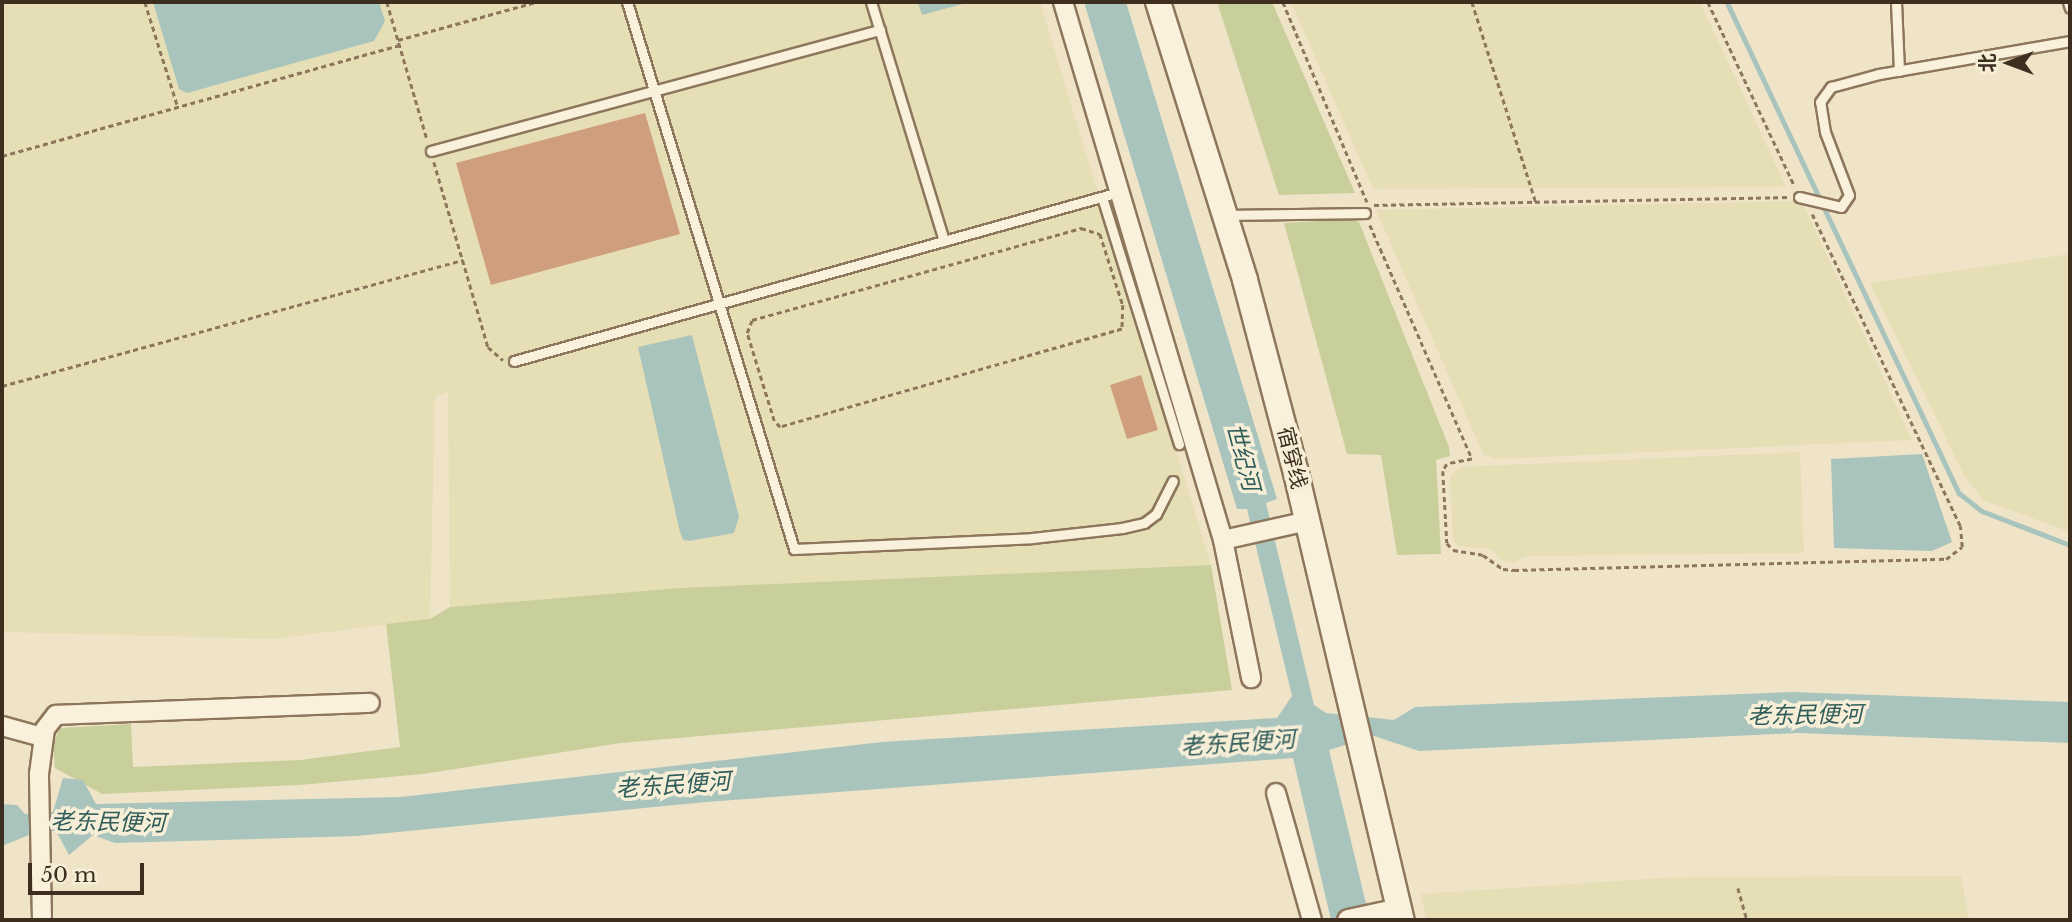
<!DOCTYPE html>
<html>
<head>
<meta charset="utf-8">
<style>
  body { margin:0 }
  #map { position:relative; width:2072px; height:922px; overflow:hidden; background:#f0e4c8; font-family:"Libre Baskerville","Noto Sans SC",serif }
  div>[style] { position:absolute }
  .farmland>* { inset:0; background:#e6deb5 }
  .green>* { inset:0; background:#c9cf9b }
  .water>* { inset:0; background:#a9c4bc }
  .stream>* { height:4.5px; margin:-2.25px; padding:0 2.25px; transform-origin:2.25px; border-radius:2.25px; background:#a9c4bc }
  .building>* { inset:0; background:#cf9f7d }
  .path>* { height:2.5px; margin-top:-1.25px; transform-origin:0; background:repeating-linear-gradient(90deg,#8d765c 0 5px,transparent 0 8.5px) }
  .roads { filter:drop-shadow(2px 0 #8d765c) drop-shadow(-2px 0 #8d765c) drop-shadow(0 2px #8d765c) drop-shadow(0 -2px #8d765c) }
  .service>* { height:9px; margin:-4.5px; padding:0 4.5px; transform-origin:4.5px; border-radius:4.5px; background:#faf1dc }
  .minor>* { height:18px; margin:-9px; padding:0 9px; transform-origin:9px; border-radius:9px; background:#faf1dc }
  .tertiary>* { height:21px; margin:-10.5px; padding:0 10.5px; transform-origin:10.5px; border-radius:10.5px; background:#faf1dc }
  .secondary>* { height:24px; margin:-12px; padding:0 12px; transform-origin:12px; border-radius:12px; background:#faf1dc }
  span { translate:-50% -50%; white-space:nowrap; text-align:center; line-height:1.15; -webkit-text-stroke:7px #f7eed8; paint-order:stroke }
  .street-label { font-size:21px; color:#3d2e20 }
  .water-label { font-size:23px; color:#2f5d5a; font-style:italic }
  .frame { position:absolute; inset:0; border:4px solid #3d2e20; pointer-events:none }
  .north { position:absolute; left:1974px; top:28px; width:70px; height:70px; -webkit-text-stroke:5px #f7eed8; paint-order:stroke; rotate:270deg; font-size:19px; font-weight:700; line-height:28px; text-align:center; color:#3d2e20 }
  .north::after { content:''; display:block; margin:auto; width:24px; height:32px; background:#3d2e20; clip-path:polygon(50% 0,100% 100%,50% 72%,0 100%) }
  .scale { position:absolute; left:28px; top:863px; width:116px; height:32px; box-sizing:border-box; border:4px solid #3d2e20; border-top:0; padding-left:9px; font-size:21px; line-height:24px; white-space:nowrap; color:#3d2e20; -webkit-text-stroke:5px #f7eed8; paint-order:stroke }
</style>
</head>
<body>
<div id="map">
  <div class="farmland">
    <div style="clip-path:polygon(2px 2px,1040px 2px,1211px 565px,679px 588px,450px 607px,448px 392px,435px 396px,430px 619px,273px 639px,2px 632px)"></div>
    <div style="clip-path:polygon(1291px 2px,1700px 2px,1786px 187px,1373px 189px)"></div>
    <div style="clip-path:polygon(1802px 201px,1912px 440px,1496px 459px,1483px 454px,1376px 210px)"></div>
    <div style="clip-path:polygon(2070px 254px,2070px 532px,1983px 500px,1964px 475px,1870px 283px)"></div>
    <div style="clip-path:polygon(1800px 452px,1804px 553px,1526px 556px,1513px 563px,1501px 560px,1491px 549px,1458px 546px,1453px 541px,1450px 476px,1460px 467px)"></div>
    <div style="clip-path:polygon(1961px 876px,1969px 920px,1427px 920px,1421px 894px,1676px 877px)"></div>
  </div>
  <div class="green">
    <div style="clip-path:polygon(1217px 2px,1272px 2px,1355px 193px,1279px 195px)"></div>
    <div style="clip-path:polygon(1352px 219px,1359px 222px,1449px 447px,1450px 456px,1436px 460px,1441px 554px,1397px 555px,1381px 455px,1347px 454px,1284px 223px)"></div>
    <div style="clip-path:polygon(1211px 565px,1232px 690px,621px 743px,423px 774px,299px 785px,102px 794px,55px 768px,53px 744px,60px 728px,131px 724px,133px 767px,300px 760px,400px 747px,386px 624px,430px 619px,450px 607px,679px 588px)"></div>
  </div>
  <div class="water">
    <div style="clip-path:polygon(153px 2px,379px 2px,385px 21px,374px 41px,187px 93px,179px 89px)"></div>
    <div style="clip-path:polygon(918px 2px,970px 2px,922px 15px)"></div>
    <div style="clip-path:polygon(1084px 2px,1126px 2px,1277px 499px,1266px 503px,1314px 705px,1326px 713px,1394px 720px,1415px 707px,1793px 692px,2070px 702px,2070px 743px,1798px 733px,1419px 751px,1374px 736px,1329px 750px,1370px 920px,1331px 920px,1293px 758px,706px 802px,357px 836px,115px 843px,93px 835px,69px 855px,56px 831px,39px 831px,2px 846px,2px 804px,17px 805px,25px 814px,53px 812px,63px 778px,83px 780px,96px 804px,401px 797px,882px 742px,1277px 718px,1292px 696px,1247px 509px,1237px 509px)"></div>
    <div style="clip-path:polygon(692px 335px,739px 517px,734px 533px,689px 541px,683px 540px,680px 532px,638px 347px)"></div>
    <div style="clip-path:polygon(1922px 454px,1952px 542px,1932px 551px,1834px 548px,1831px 459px)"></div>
  </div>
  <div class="stream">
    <div style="left:1727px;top:2px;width:543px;rotate:64.71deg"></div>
    <div style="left:1959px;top:493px;width:29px;rotate:38deg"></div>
    <div style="left:1982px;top:511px;width:94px;rotate:21.1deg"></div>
  </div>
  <div class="building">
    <div style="clip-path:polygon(645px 113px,680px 234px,491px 285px,456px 163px)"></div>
    <div style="clip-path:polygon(1141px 375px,1158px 430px,1127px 439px,1110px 385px)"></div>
  </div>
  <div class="path">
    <div style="left:145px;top:2px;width:110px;rotate:72.6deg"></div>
    <div style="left:387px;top:2px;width:143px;rotate:73.7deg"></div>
    <div style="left:1283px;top:2px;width:217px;rotate:67.2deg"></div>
    <div style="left:1472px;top:2px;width:210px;rotate:72.3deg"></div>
    <div style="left:1708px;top:2px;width:204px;rotate:64.8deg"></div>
    <div style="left:398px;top:40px;width:143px;rotate:-15.4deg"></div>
    <div style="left:2px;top:156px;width:412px;rotate:-15.6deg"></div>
    <div style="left:434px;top:162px;width:193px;rotate:73.7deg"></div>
    <div style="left:488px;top:347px;width:20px;rotate:41deg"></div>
    <div style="left:1374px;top:205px;width:414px;rotate:-1.1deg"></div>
    <div style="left:1370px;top:225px;width:255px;rotate:66.4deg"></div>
    <div style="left:1472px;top:459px;width:25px;rotate:169deg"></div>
    <div style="left:1447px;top:464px;width:8px;rotate:120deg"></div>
    <div style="left:1443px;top:471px;width:72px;rotate:86.8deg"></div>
    <div style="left:1447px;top:543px;width:9px;rotate:49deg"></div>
    <div style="left:1453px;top:550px;width:30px;rotate:9deg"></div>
    <div style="left:1483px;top:555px;width:24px;rotate:35deg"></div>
    <div style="left:1503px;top:569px;width:11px;rotate:5deg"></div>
    <div style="left:1514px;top:570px;width:432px;rotate:-1.5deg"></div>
    <div style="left:1946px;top:559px;width:20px;rotate:-37deg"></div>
    <div style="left:1962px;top:547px;width:21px;rotate:-95deg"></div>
    <div style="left:1960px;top:526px;width:345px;rotate:-115.4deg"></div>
    <div style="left:1081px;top:228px;width:20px;rotate:18deg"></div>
    <div style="left:1100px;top:234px;width:75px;rotate:72.1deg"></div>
    <div style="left:1123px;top:305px;width:24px;rotate:92deg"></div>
    <div style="left:1122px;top:329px;width:356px;rotate:164deg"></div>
    <div style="left:780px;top:427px;width:8px;rotate:-135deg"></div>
    <div style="left:774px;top:421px;width:92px;rotate:-107.1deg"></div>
    <div style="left:747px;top:333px;width:14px;rotate:-69deg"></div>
    <div style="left:752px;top:320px;width:342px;rotate:-15.6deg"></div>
    <div style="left:2px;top:386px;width:478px;rotate:-15.3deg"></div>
    <div style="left:1738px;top:888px;width:33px;rotate:74deg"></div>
  </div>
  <div class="roads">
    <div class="service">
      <div style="left:627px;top:2px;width:572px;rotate:73.02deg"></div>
      <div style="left:794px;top:549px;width:238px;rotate:-2.6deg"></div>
      <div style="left:1032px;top:538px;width:91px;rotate:-6.3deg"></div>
      <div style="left:1122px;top:528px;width:23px;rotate:-13deg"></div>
      <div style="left:1144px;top:523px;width:15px;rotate:-37deg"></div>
      <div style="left:1156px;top:514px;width:37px;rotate:-63deg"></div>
      <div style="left:871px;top:2px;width:250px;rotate:73deg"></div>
      <div style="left:1896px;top:2px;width:69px;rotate:87.5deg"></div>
      <div style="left:2068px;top:2px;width:6px;rotate:72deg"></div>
      <div style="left:431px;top:151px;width:465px;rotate:-15.1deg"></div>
      <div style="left:1102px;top:197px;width:259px;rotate:72.7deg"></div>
      <div style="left:1799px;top:197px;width:43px;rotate:13.4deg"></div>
      <div style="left:1841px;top:207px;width:14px;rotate:-56deg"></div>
      <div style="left:1849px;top:195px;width:67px;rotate:-110.9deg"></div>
      <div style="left:1825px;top:132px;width:30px;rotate:-99deg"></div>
      <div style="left:1820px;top:102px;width:19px;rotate:-54deg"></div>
      <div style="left:1831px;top:87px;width:50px;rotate:-15.2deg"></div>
      <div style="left:1879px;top:74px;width:194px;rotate:-9.8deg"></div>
      <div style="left:1227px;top:215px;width:138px;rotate:-0.8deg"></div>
      <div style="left:514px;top:361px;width:628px;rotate:-15.61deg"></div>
    </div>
    <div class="minor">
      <div style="left:1063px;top:2px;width:561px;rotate:73.44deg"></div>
      <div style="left:1223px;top:540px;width:141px;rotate:78.5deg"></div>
      <div style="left:1223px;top:540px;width:87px;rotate:-12.6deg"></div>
      <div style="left:2px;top:726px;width:41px;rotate:15.4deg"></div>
      <div style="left:1276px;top:793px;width:132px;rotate:74.2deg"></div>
      <div style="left:42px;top:920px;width:146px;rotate:-91.2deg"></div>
      <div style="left:39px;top:774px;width:45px;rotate:-82.4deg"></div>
      <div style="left:45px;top:729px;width:18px;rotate:-52deg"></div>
      <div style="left:56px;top:715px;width:314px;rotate:-2.2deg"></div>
    </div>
    <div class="tertiary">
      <div style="left:1348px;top:920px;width:52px;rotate:-12.2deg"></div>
    </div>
    <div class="secondary">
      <div style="left:1158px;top:2px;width:291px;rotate:72.6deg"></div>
      <div style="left:1245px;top:280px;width:200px;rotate:75.2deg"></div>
      <div style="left:1296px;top:473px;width:459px;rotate:76.7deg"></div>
    </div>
  </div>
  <div class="street-label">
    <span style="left:1292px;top:458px;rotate:76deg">宿穿线</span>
  </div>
  <div class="water-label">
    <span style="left:1243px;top:457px;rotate:75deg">世纪河</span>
    <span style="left:1805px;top:715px;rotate:-1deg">老东民便河</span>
    <span style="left:1238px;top:743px;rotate:-4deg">老东民便河</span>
    <span style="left:673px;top:785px;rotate:-4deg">老东民便河</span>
    <span style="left:108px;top:822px;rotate:1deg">老东民便河</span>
  </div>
  <div class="frame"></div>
  <div class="north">北</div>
  <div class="scale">50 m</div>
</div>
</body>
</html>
